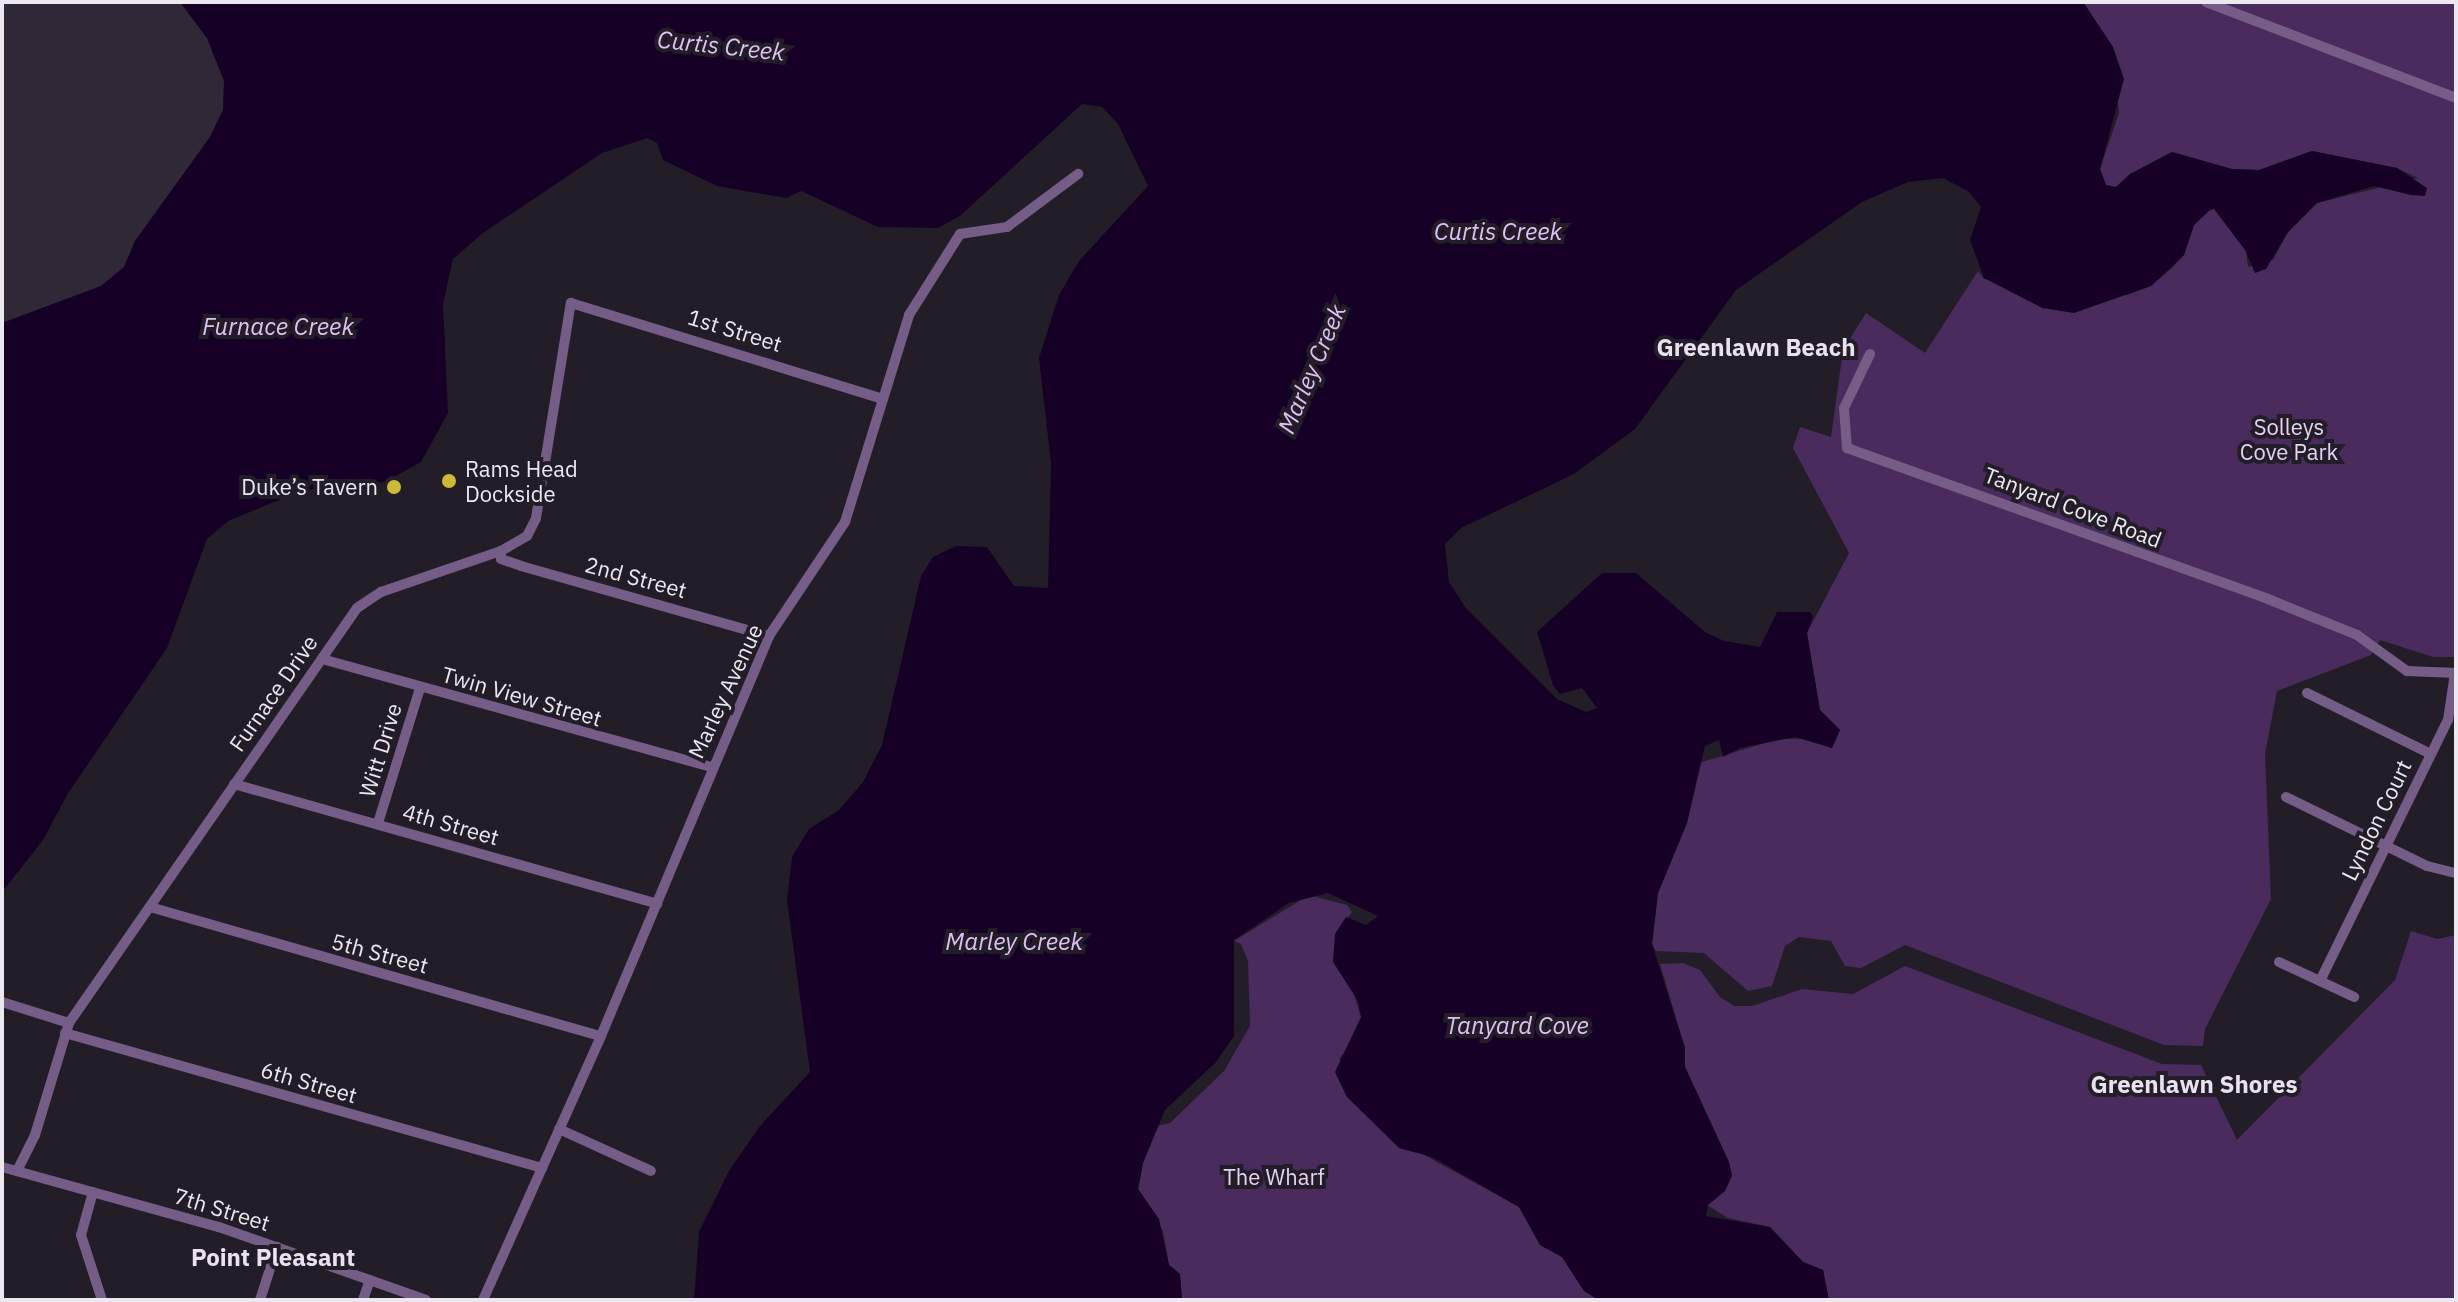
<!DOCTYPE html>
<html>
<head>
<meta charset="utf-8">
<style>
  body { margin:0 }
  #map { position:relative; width:2458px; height:1302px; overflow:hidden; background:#231d28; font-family:"IBM Plex Sans",sans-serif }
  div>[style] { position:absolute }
  .built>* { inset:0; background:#302737 }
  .green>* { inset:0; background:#4a2b5e }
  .water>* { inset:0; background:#170025 }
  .minor>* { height:10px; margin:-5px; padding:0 5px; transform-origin:5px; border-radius:5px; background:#755d87 }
  .dots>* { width:22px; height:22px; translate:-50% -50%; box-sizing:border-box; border:4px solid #231d28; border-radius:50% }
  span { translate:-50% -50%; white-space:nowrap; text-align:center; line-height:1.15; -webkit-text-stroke:8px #231d28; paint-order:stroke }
  .street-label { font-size:22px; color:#ece8f0 }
  .park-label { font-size:22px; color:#e5d2f4 }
  .poi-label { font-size:22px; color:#ece8f0 }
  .left { translate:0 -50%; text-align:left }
  .right { translate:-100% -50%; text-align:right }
  .water-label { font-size:24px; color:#dfc2f5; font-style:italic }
  .neighbourhood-label { font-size:24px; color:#e9e1f0; font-weight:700 }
  .frame { position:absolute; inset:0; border:4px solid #ece8f0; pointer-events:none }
</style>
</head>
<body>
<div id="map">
  <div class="built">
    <div style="clip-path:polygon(2px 2px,180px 2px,207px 38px,224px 81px,223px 110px,210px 137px,135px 241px,124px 267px,101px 286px,2px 323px)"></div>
  </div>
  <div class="green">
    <div style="clip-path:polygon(2083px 2px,2456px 2px,2456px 657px,2433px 657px,2380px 640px,2371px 655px,2277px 691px,2265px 754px,2271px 899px,2205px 1029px,2203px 1046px,2164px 1045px,1905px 945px,1861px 968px,1845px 966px,1831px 941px,1799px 937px,1785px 946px,1772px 986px,1748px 991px,1704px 953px,1656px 951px,1652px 944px,1658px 893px,1687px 823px,1699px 763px,1778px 739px,1808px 739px,1832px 748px,1840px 730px,1820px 710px,1807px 633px,1849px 553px,1793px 448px,1800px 427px,1831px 437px,1843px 350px,1866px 313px,1925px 353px,1978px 271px,1984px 279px,2127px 295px,2151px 286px,2172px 268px,2184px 255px,2194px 225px,2209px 210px,2214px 208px,2246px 250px,2248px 267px,2273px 260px,2288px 232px,2317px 203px,2418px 178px,2397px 168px,2312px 151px,2259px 170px,2232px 169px,2172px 152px,2130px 174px,2116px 187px,2106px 185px,2100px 169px,2119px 113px,2113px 47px)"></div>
    <div style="clip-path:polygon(1309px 895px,1347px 905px,1352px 912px,1335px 934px,1361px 1017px,1354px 1040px,1339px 1059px,1426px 1156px,1519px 1207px,1540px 1245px,1562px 1257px,1584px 1291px,1599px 1300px,1182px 1300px,1180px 1274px,1169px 1265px,1163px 1231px,1138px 1189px,1143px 1163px,1157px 1126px,1170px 1123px,1224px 1071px,1250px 1026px,1248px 961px,1241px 944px,1234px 941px)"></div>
    <div style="clip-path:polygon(2411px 931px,2437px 939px,2456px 935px,2456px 1300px,1829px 1300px,1823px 1270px,1803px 1262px,1770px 1227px,1728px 1218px,1707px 1205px,1732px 1176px,1729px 1162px,1685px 1067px,1685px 1048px,1660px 964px,1683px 963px,1700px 970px,1720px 997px,1734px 1006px,1752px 1006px,1802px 989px,1853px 994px,1905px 966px,2162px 1064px,2201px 1065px,2237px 1140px,2395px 980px)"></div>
  </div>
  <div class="water">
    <div style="clip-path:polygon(180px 2px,2083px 2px,2113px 47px,2124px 79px,2100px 169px,2106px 185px,2116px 187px,2130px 174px,2172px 152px,2232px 169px,2259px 170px,2312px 151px,2397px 168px,2427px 188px,2425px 196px,2411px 195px,2374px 186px,2317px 203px,2288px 232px,2266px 269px,2255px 273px,2245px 250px,2214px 209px,2210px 210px,2194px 225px,2184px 255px,2151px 286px,2074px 313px,2042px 308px,1984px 278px,1970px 240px,1981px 207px,1968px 191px,1943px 178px,1908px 182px,1862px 202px,1736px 290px,1635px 429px,1574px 474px,1461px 528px,1445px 544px,1449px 582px,1465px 607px,1557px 699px,1586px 712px,1597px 708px,1582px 688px,1560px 694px,1553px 685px,1537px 632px,1602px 573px,1636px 573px,1705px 632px,1724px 641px,1760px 647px,1777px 612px,1810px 612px,1813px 617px,1807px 633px,1820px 710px,1840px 730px,1832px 748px,1795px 737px,1740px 748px,1723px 757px,1719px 740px,1705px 746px,1687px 823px,1658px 893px,1652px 944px,1685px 1048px,1685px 1067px,1729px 1162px,1732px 1176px,1725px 1191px,1708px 1205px,1706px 1216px,1770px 1227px,1803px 1262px,1823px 1270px,1829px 1300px,1599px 1300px,1584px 1291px,1562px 1257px,1540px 1245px,1519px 1207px,1432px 1157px,1399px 1148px,1347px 1097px,1335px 1072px,1361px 1017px,1358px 1001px,1333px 962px,1335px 934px,1346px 917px,1366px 925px,1378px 916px,1328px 893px,1289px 903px,1234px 940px,1234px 1036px,1216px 1062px,1165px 1110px,1143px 1163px,1138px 1189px,1159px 1219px,1169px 1265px,1180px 1274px,1182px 1300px,694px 1300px,699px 1232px,729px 1171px,760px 1126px,810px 1072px,787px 900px,792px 857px,809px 829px,839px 810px,863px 782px,882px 745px,921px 576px,933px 557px,956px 546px,987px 547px,1014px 586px,1048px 588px,1051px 463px,1039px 358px,1059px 295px,1079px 261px,1148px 186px,1118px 124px,1102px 107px,1082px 104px,960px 216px,938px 228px,878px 227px,801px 191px,786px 198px,717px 186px,663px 160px,657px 143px,647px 138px,602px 153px,483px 233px,453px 259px,443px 304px,448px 413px,421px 462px,385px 482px,303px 490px,228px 521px,207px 539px,167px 648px,67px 795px,43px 840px,2px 892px,2px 323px,101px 286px,124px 267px,135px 241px,210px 137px,223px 110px,224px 81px,207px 38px)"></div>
  </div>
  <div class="minor">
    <div style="left:2206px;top:2px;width:268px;rotate:21deg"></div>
    <div style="left:1870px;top:354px;width:60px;rotate:115.7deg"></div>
    <div style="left:1844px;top:408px;width:40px;rotate:85.7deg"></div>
    <div style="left:1847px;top:448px;width:447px;rotate:19.7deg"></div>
    <div style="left:2268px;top:599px;width:96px;rotate:22deg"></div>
    <div style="left:2357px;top:635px;width:62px;rotate:35.8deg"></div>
    <div style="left:2407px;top:671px;width:49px;rotate:2.3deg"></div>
    <div style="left:501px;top:551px;width:8px;rotate:90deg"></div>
    <div style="left:501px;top:559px;width:21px;rotate:19deg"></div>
    <div style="left:521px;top:566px;width:258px;rotate:15.8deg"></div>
    <div style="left:322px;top:659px;width:405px;rotate:15.5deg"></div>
    <div style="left:2307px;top:693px;width:138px;rotate:26.2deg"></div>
    <div style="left:234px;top:784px;width:440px;rotate:15.8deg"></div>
    <div style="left:2286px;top:797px;width:157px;rotate:26.1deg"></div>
    <div style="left:2427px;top:866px;width:30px;rotate:14deg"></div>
    <div style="left:378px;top:823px;width:141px;rotate:-72.7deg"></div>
    <div style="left:150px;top:907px;width:469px;rotate:16deg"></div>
    <div style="left:2279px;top:962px;width:83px;rotate:25deg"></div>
    <div style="left:2320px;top:981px;width:291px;rotate:-63.9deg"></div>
    <div style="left:2448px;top:720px;width:48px;rotate:-81.5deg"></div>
    <div style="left:2px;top:1002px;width:70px;rotate:17.4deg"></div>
    <div style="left:65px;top:1033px;width:496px;rotate:15.8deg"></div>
    <div style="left:559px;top:1129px;width:101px;rotate:24.5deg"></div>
    <div style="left:2px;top:1167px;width:225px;rotate:15.5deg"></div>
    <div style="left:219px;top:1227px;width:219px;rotate:19.4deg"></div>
    <div style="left:17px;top:1171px;width:40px;rotate:-63.4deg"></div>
    <div style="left:35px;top:1135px;width:117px;rotate:-73.1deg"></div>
    <div style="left:69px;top:1023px;width:505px;rotate:-55.24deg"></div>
    <div style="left:357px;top:608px;width:29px;rotate:-34deg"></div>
    <div style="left:381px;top:592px;width:127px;rotate:-18.9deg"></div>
    <div style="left:501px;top:551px;width:30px;rotate:-30deg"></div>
    <div style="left:527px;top:536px;width:20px;rotate:-63deg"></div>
    <div style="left:536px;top:518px;width:218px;rotate:-80.8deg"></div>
    <div style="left:571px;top:303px;width:326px;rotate:17.1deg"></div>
    <div style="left:93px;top:1192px;width:45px;rotate:105.6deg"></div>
    <div style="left:81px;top:1235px;width:68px;rotate:72.1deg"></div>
    <div style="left:260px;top:1300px;width:56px;rotate:-72.2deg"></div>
    <div style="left:363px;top:1300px;width:21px;rotate:-71deg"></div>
    <div style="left:483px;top:1300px;width:289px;rotate:-65.9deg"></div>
    <div style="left:601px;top:1036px;width:434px;rotate:-67.2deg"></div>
    <div style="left:769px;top:636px;width:137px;rotate:-56.3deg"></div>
    <div style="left:845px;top:522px;width:217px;rotate:-72.8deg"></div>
    <div style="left:909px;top:315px;width:96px;rotate:-57.8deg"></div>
    <div style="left:960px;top:234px;width:48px;rotate:-8.5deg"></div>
    <div style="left:1007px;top:227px;width:89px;rotate:-36.7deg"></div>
  </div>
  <div class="dots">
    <div style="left:449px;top:481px;background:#cdb938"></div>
    <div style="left:394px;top:487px;background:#cdb938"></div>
  </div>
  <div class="street-label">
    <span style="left:735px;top:330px;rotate:17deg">1st Street</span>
    <span style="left:2073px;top:507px;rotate:21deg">Tanyard Cove Road</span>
    <span style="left:636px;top:577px;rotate:15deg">2nd Street</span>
    <span style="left:725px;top:691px;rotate:-65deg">Marley Avenue</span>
    <span style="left:273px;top:693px;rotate:-55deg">Furnace Drive</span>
    <span style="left:522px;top:696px;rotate:16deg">Twin View Street</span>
    <span style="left:380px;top:750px;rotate:-73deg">Witt Drive</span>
    <span style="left:2376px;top:820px;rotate:-64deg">Lyndon Court</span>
    <span style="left:451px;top:824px;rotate:16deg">4th Street</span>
    <span style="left:380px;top:953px;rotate:15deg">5th Street</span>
    <span style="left:309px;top:1082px;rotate:16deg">6th Street</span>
    <span style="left:222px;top:1209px;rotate:17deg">7th Street</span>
  </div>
  <div class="park-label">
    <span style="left:2289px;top:439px">Solleys<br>Cove Park</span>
    <span style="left:1274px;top:1177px">The Wharf</span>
  </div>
  <div class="poi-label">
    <span class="left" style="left:465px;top:481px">Rams Head<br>Dockside</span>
    <span class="right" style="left:378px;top:487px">Duke’s Tavern</span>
  </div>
  <div class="water-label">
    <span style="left:721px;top:46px;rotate:6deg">Curtis Creek</span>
    <span style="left:1498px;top:232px">Curtis Creek</span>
    <span style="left:278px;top:327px">Furnace Creek</span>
    <span style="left:1312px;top:369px;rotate:-67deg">Marley Creek</span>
    <span style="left:1014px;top:942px">Marley Creek</span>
    <span style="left:1517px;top:1026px">Tanyard Cove</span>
  </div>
  <div class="neighbourhood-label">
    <span style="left:1756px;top:348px">Greenlawn Beach</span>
    <span style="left:2194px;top:1085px">Greenlawn Shores</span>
    <span style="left:273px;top:1258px">Point Pleasant</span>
  </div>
  <div class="frame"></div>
</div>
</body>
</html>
